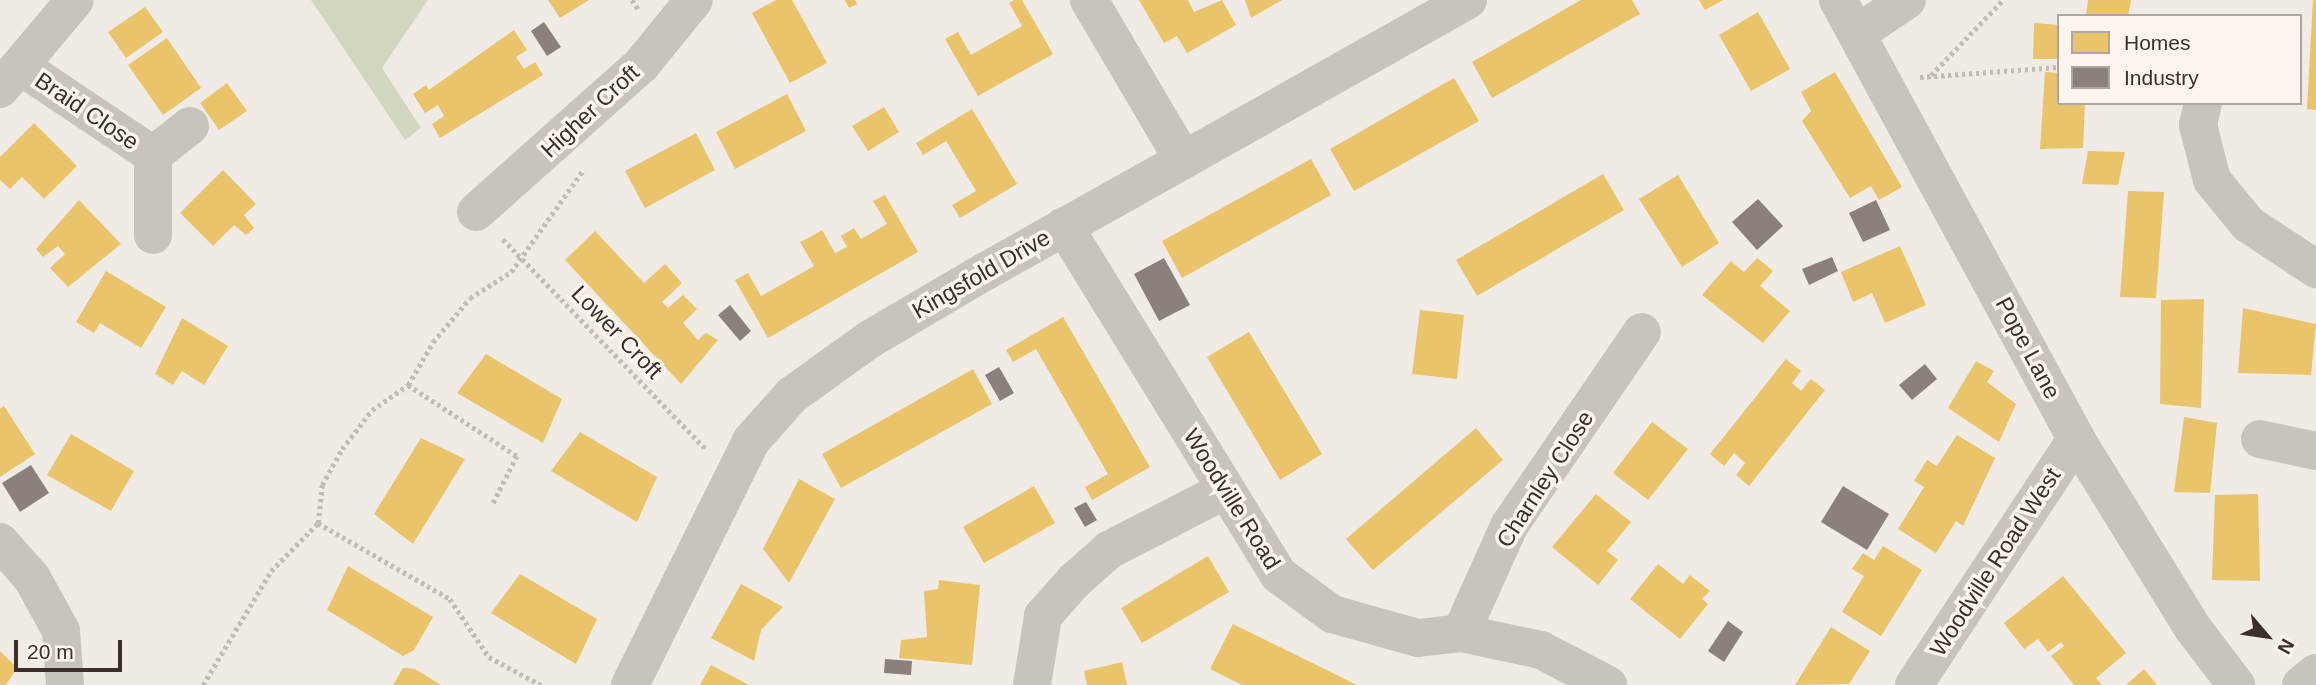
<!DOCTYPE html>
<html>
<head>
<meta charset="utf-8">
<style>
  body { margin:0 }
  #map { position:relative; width:2316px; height:685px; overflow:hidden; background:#f0ebe5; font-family:Helvetica,sans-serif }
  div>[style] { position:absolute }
  .green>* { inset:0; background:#d1d6bf }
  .homes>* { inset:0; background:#e9c46a }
  .industry>* { inset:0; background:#8a817c }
  .path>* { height:4.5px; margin-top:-2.25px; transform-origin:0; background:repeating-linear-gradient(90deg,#c2bbb6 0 3.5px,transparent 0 7px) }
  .minor>* { height:38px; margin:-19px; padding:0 19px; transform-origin:19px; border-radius:19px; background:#c9c3be }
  span { translate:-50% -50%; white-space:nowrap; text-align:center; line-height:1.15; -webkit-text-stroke:7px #fbf5ee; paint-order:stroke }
  .street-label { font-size:23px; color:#3b302b }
  .legend { position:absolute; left:2057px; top:14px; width:245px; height:91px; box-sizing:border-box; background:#fbf5ee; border:2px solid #aea6a0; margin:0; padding:9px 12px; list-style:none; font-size:21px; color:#3b302b }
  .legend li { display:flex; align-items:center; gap:14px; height:35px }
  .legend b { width:35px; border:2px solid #aea6a0 }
  .north { position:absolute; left:2232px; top:601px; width:70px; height:70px; -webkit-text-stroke:5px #fbf5ee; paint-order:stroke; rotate:119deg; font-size:19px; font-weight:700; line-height:28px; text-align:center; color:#3b302b }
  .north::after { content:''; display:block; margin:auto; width:24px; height:32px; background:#3b302b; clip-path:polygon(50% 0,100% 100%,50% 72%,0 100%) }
  .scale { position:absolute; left:14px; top:640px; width:108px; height:32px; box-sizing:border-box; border:4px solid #3b302b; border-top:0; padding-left:9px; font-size:21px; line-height:24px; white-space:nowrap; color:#3b302b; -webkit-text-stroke:5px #fbf5ee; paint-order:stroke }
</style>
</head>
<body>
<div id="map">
  <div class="green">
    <div style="clip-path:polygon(311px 0,428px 0,382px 68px,421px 128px,405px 140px)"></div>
  </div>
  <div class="homes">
    <div style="clip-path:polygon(548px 0,589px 0,560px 18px)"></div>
    <div style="clip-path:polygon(776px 0,792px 0,827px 63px,790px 83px,752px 13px)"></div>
    <div style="clip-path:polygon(845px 0,855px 0,857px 4px,849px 8px)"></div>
    <div style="clip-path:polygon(1014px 0,1022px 0,1053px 54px,978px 96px,945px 39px,958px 32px,971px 55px,1022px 26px,1009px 3px)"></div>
    <div style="clip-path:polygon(1139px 0,1188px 0,1194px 12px,1222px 0,1236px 25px,1187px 53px,1177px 36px,1164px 43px)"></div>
    <div style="clip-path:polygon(1245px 0,1282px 0,1251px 18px)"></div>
    <div style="clip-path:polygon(1581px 0,1632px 0,1640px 14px,1492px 98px,1472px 62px)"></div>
    <div style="clip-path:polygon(1699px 0,1723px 0,1705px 10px)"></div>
    <div style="clip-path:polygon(2088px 0,2131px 0,2128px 16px,2086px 16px)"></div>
    <div style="clip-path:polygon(2313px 0,2316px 0,2316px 110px,2307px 109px)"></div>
    <div style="clip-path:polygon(145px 7px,163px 32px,126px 58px,108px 32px)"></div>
    <div style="clip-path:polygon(1758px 12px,1790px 69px,1751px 91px,1719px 35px)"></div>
    <div style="clip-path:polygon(2034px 23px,2059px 25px,2059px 59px,2033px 59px)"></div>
    <div style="clip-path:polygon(514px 30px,527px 50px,516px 57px,524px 69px,535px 62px,543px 75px,440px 138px,432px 124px,444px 116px,438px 105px,425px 113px,413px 94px,426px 85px,429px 90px)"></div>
    <div style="clip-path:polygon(167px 38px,201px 88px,163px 115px,128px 65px)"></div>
    <div style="clip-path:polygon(1835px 72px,1902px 187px,1879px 200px,1871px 186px,1850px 198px,1802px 121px,1811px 111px,1801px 92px)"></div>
    <div style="clip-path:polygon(2045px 72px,2059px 73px,2059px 103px,2085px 103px,2083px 148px,2040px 149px)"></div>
    <div style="clip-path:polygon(1454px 78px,1479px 121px,1354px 191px,1330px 149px)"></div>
    <div style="clip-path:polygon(227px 83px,247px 111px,219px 130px,200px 103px)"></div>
    <div style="clip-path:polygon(787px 94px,806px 131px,735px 169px,716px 132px)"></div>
    <div style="clip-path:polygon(884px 107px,899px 132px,868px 151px,852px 126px)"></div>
    <div style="clip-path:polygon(972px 109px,1017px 184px,960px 218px,952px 205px,976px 191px,946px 141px,923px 155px,916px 143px)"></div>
    <div style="clip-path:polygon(34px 123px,77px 166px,44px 199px,22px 177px,10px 189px,0 180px,0 157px)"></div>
    <div style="clip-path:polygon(696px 133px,715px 170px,645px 208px,625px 171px)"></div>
    <div style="clip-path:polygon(2088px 151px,2125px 152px,2118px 185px,2082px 184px)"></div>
    <div style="clip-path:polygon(1311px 159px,1331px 195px,1182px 278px,1162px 241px)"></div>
    <div style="clip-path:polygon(223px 170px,256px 204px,244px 215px,254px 228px,246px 235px,234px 225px,213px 246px,180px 213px)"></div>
    <div style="clip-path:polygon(1603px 174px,1624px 210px,1477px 296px,1456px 260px)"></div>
    <div style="clip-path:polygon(1678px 175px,1719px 243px,1682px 267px,1639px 199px)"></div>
    <div style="clip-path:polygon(2128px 191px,2164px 192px,2156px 298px,2120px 297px)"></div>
    <div style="clip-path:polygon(885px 195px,918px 252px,768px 338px,735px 280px,748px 273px,761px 296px,786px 282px,814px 266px,800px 242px,812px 236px,822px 230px,835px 253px,847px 247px,841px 236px,854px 228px,861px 239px,887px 224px,873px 201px)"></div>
    <div style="clip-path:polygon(79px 200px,121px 244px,68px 287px,50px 268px,65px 254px,58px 246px,43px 257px,36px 249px)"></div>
    <div style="clip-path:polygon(595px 231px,644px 283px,665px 264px,682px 283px,662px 302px,668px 308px,683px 295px,697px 309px,683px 323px,698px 340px,706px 333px,718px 340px,681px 384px,565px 260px)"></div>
    <div style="clip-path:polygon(1900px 246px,1926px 305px,1885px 323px,1872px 293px,1853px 302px,1841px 272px)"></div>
    <div style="clip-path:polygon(1757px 258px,1773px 271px,1760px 286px,1790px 311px,1763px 343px,1702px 295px,1731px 261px,1744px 272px)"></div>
    <div style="clip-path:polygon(106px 271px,166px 307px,141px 348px,100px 323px,94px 333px,76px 322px)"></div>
    <div style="clip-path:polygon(2204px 299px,2201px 408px,2160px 404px,2161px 300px)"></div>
    <div style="clip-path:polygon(2243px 308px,2316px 324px,2311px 375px,2238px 373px)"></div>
    <div style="clip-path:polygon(1420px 310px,1464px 315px,1457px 379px,1412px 374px)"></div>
    <div style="clip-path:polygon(1063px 317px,1150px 467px,1092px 500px,1085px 487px,1108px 474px,1036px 349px,1013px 362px,1006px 350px)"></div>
    <div style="clip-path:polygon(182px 318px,228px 346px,204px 385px,182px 371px,173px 385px,155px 374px)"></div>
    <div style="clip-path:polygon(1249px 332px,1322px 454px,1280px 480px,1207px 357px)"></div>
    <div style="clip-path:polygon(486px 354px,562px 399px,543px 443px,457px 393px)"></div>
    <div style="clip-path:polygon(1786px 359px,1801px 371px,1792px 383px,1801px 391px,1811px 379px,1825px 390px,1749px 486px,1736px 475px,1745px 463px,1734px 453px,1724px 466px,1710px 454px)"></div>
    <div style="clip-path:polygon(1976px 361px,1994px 371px,1987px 382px,2016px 404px,1999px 442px,1948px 408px)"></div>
    <div style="clip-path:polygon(973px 369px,992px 404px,841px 488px,822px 454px)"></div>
    <div style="clip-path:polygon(4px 406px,35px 454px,0 477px,0 409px)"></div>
    <div style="clip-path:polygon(2184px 417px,2217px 423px,2210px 493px,2174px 492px)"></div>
    <div style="clip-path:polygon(1652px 422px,1688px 449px,1648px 500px,1613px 473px)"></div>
    <div style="clip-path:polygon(1476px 428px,1503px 460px,1373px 570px,1346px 539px)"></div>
    <div style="clip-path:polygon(580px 432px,657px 477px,637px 522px,551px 471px)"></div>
    <div style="clip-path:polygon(71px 434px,134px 471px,111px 511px,47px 475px)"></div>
    <div style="clip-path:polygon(1957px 435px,1995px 458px,1963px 526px,1956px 521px,1936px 553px,1898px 529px,1924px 487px,1914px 481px,1927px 460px,1937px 466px)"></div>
    <div style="clip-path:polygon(421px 438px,465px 459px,413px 544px,374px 514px)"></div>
    <div style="clip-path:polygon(799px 479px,835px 499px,789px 583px,763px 549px)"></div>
    <div style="clip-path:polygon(1034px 486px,1055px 523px,984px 563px,963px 527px)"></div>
    <div style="clip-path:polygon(1596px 494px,1631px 522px,1607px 551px,1618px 560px,1598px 585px,1552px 547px)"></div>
    <div style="clip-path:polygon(2258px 494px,2260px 581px,2212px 580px,2215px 495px)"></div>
    <div style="clip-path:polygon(1883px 546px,1922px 570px,1881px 636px,1842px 612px,1864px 576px,1852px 569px,1863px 553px,1874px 560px)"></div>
    <div style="clip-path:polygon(1208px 556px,1229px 592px,1142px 643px,1121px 608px)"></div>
    <div style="clip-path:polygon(1658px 564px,1683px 584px,1690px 575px,1710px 591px,1702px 599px,1708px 604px,1680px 639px,1630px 599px)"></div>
    <div style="clip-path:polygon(348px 566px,433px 617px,414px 650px,403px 656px,327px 610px)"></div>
    <div style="clip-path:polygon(520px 574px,597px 619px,576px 664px,491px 613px)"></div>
    <div style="clip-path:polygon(2063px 576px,2126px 653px,2096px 678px,2102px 685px,2074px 685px,2051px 656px,2064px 646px,2061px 642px,2048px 652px,2038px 639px,2024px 649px,2004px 623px)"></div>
    <div style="clip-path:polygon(939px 580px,980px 585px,972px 665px,899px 658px,901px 640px,927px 637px,924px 591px,938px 589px)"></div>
    <div style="clip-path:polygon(741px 584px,783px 607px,761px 630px,754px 661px,711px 638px)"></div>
    <div style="clip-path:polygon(1233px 624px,1296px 655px,1357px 685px,1242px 685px,1210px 669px)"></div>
    <div style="clip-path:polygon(1831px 627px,1870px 651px,1849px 684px,1795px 685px)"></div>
    <div style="clip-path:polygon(0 651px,17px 668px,6px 685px,0 685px)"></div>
    <div style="clip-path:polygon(1122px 662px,1127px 685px,1087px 685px,1084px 671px)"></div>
    <div style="clip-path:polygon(711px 665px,749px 685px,700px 685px)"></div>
    <div style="clip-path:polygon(403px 668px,415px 669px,441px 685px,393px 685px)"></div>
    <div style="clip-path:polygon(2144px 669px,2157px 685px,2126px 685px)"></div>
  </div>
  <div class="industry">
    <div style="clip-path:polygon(544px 22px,561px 47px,547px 56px,531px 31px)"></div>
    <div style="clip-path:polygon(1758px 199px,1783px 226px,1757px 250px,1732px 222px)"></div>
    <div style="clip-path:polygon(1876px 200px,1890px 230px,1863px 242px,1849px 213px)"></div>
    <div style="clip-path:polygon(1832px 257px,1838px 271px,1809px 285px,1802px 269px)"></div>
    <div style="clip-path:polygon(1164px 258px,1190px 305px,1159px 321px,1134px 274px)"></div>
    <div style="clip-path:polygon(730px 305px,751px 331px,740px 341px,718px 315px)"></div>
    <div style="clip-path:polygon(1925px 364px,1937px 379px,1912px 400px,1899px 385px)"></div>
    <div style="clip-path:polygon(999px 367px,1014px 393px,1000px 401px,985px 375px)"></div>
    <div style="clip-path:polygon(31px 465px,49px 493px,20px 512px,2px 483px)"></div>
    <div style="clip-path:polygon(1843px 486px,1889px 514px,1867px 550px,1821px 522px)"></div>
    <div style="clip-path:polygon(1086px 502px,1097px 520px,1085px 527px,1074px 508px)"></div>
    <div style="clip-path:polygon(1728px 621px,1743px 632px,1724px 662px,1708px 651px)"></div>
    <div style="clip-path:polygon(885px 659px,912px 661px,911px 675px,884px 673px)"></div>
  </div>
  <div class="path">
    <div style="left:632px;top:0;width:11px;rotate:56deg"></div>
    <div style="left:1931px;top:75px;width:104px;rotate:-46.2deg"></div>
    <div style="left:1920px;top:77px;width:139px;rotate:-4.1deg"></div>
    <div style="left:503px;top:239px;width:292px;rotate:46deg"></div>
    <div style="left:408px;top:385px;width:130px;rotate:33.1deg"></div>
    <div style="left:517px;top:456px;width:54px;rotate:116.6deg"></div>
    <div style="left:318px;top:523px;width:152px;rotate:29.9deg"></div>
    <div style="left:450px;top:599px;width:70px;rotate:56.1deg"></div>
    <div style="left:489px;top:657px;width:59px;rotate:28.3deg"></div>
    <div style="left:203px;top:685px;width:133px;rotate:-59.2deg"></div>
    <div style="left:271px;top:571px;width:67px;rotate:-45.6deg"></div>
    <div style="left:318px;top:523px;width:38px;rotate:-84deg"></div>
    <div style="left:322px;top:485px;width:41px;rotate:-60.9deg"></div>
    <div style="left:342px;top:449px;width:49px;rotate:-52.4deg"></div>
    <div style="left:372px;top:410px;width:44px;rotate:-34.8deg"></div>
    <div style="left:408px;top:385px;width:50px;rotate:-59.8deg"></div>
    <div style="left:433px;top:342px;width:57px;rotate:-49.9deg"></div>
    <div style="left:470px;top:298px;width:49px;rotate:-32.4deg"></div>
    <div style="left:511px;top:272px;width:126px;rotate:-54.7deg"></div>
  </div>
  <div class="minor">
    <div style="left:1089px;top:0;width:183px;rotate:59.5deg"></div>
    <div style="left:1838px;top:0;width:499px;rotate:61.5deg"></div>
    <div style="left:2076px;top:439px;width:221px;rotate:58.3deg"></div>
    <div style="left:2192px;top:627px;width:73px;rotate:52.8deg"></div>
    <div style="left:1858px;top:33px;width:59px;rotate:-34deg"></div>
    <div style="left:20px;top:66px;width:160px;rotate:33.8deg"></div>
    <div style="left:153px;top:155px;width:80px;rotate:90deg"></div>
    <div style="left:0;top:89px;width:116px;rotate:-49.9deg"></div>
    <div style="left:2203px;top:103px;width:23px;rotate:103deg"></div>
    <div style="left:2198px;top:125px;width:57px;rotate:75.7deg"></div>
    <div style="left:2212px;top:180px;width:57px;rotate:50.7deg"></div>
    <div style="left:2248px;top:224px;width:82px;rotate:33.5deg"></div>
    <div style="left:153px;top:155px;width:47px;rotate:-38.1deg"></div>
    <div style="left:476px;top:212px;width:222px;rotate:-41.7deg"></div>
    <div style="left:642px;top:64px;width:82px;rotate:-50.9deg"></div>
    <div style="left:1064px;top:226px;width:410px;rotate:58.4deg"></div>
    <div style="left:1279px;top:575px;width:66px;rotate:36.3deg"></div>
    <div style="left:1332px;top:614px;width:89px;rotate:15.6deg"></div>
    <div style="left:1418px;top:638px;width:43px;rotate:-6.6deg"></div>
    <div style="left:1461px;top:633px;width:82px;rotate:12deg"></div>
    <div style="left:1541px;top:650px;width:76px;rotate:27.6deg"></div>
    <div style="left:2260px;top:439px;width:57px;rotate:12.1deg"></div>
    <div style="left:0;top:542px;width:48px;rotate:48.4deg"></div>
    <div style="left:32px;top:578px;width:60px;rotate:61.3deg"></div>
    <div style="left:61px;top:631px;width:54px;rotate:85.8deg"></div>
    <div style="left:1461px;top:633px;width:117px;rotate:-65.8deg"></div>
    <div style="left:1509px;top:526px;width:235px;rotate:-55.6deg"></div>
    <div style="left:630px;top:685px;width:272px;rotate:-63.6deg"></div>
    <div style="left:751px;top:441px;width:62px;rotate:-48.3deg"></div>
    <div style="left:792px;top:395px;width:96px;rotate:-35.7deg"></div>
    <div style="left:870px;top:339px;width:134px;rotate:-30.4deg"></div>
    <div style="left:986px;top:271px;width:553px;rotate:-29.35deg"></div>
    <div style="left:1032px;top:685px;width:70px;rotate:-80.9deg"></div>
    <div style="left:1043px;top:616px;width:47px;rotate:-48.5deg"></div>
    <div style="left:1074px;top:581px;width:47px;rotate:-41.5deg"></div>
    <div style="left:1109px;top:550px;width:131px;rotate:-27.3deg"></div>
    <div style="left:1914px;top:685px;width:295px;rotate:-56.6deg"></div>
    <div style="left:2301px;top:685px;width:19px;rotate:-39deg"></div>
  </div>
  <div class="street-label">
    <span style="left:87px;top:111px;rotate:34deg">Braid Close</span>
    <span style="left:590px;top:111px;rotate:-43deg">Higher Croft</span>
    <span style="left:981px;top:274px;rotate:-30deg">Kingsfold Drive</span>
    <span style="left:617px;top:332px;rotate:46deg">Lower Croft</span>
    <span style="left:2028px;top:348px;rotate:62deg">Pope Lane</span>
    <span style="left:1545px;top:479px;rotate:-57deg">Charnley Close</span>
    <span style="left:1232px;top:499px;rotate:58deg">Woodville Road</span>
    <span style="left:1995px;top:562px;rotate:-57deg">Woodville Road West</span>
  </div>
  <ul class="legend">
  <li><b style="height:19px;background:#e9c46a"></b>Homes</li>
  <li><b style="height:19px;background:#8a817c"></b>Industry</li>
  </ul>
  <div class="north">N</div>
  <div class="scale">20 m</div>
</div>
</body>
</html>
